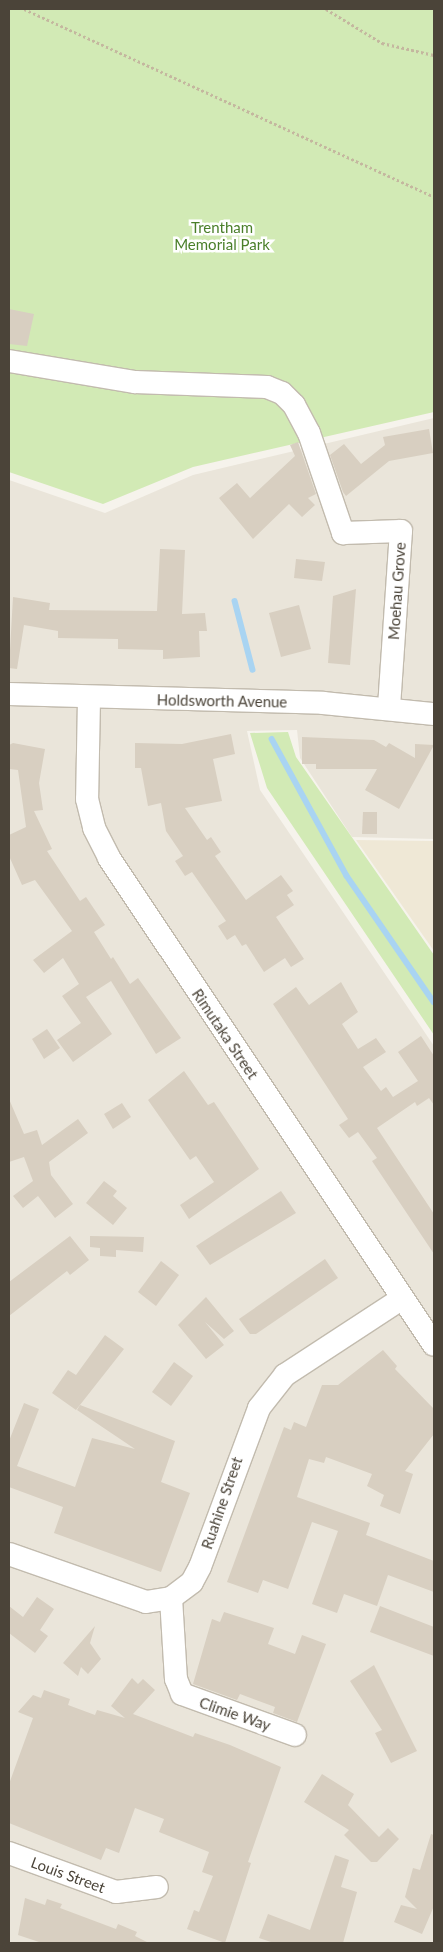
<!DOCTYPE html>
<html>
<head>
<meta charset="utf-8">
<style>
  body { margin:0 }
  #map { position:relative; width:443px; height:1952px; overflow:hidden; background:#f6f3ec; font-family:Lato,sans-serif }
  div>[style] { position:absolute }
  .residential>* { inset:0; background:#eae5da }
  .education>* { inset:0; background:#efe8d6 }
  .green>* { inset:0; background:#d2eab5 }
  .stream>* { height:5.5px; margin:-2.75px; padding:0 2.75px; transform-origin:2.75px; border-radius:2.75px; background:#a9d4f2 }
  .building>* { inset:0; background:#d8cfc1 }
  .path>* { height:3px; margin-top:-1.5px; transform-origin:0; background:repeating-linear-gradient(90deg,#c4b79f 0 2.5px,transparent 0 5px) }
  .roads { filter:drop-shadow(1px 0 #c2bbae) drop-shadow(-1px 0 #c2bbae) drop-shadow(0 1px #c2bbae) drop-shadow(0 -1px #c2bbae) }
  .minor>* { height:22px; margin:-11px; padding:0 11px; transform-origin:11px; border-radius:11px; background:#fff }
  span { translate:-50% -50%; white-space:nowrap; text-align:center; line-height:1.15; -webkit-text-stroke:5px #fff; paint-order:stroke }
  .park-label { font-size:15px; color:#4a7f2a }
  .street-label { font-size:15px; color:#4b4439 }
  .frame { position:absolute; inset:0; border:10px solid #4b4439; pointer-events:none }
</style>
</head>
<body>
<div id="map">
  <div class="residential">
    <div style="clip-path:polygon(434px 418px,434px 839px,352px 837px,300px 758px,297px 730px,247px 731px,260px 790px,434px 1046px,434px 1943px,9px 1943px,9px 480px,105px 513px,193px 475px)"></div>
  </div>
  <div class="education">
    <div style="clip-path:polygon(356px 840px,434px 841px,434px 951px)"></div>
  </div>
  <div class="green">
    <div style="clip-path:polygon(9px 9px,434px 9px,434px 412px,193px 467px,103px 504px,9px 472px)"></div>
    <div style="clip-path:polygon(288px 732px,296px 757px,434px 955px,434px 1035px,267px 788px,250px 733px)"></div>
  </div>
  <div class="stream">
    <div style="left:235px;top:601px;width:71px;rotate:75.4deg"></div>
    <div style="left:272px;top:739px;width:156px;rotate:61.3deg"></div>
    <div style="left:347px;top:876px;width:153px;rotate:55.4deg"></div>
  </div>
  <div class="building">
    <div style="clip-path:polygon(9px 309px,34px 314px,27px 346px,9px 344px)"></div>
    <div style="clip-path:polygon(429px 429px,433px 453px,389px 461px,346px 496px,343px 492px,330px 455px,344px 444px,361px 464px,385px 445px,383px 437px)"></div>
    <div style="clip-path:polygon(298px 442px,316px 494px,308px 498px,315px 505px,302px 517px,289px 504px,253px 539px,219px 498px,237px 483px,250px 498px,295px 456px,290px 445px)"></div>
    <div style="clip-path:polygon(160px 549px,185px 550px,182px 614px,205px 613px,207px 631px,199px 631px,200px 657px,163px 659px,163px 650px,118px 649px,118px 639px,58px 638px,58px 631px,24px 625px,17px 669px,9px 668px,13px 597px,50px 603px,49px 610px,157px 611px)"></div>
    <div style="clip-path:polygon(296px 559px,325px 562px,322px 581px,294px 578px)"></div>
    <div style="clip-path:polygon(356px 589px,350px 665px,328px 663px,333px 596px)"></div>
    <div style="clip-path:polygon(299px 605px,311px 649px,281px 657px,269px 613px)"></div>
    <div style="clip-path:polygon(231px 734px,235px 754px,213px 759px,222px 801px,185px 808px,207px 840px,211px 837px,221px 852px,215px 856px,246px 900px,281px 875px,293px 891px,287px 895px,294px 905px,276px 917px,304px 959px,291px 967px,285px 958px,264px 972px,246px 944px,242px 946px,235px 935px,227px 940px,218px 926px,226px 921px,192px 872px,185px 876px,175px 861px,183px 856px,166px 831px,161px 803px,148px 806px,141px 768px,135px 768px,135px 743px,182px 744px)"></div>
    <div style="clip-path:polygon(302px 737px,374px 740px,386px 747px,389px 743px,415px 758px,415px 744px,434px 745px,399px 809px,365px 790px,377px 769px,316px 769px,316px 764px,302px 764px)"></div>
    <div style="clip-path:polygon(13px 743px,45px 749px,39px 783px,43px 810px,34px 811px,52px 849px,47px 851px,80px 901px,86px 897px,105px 925px,94px 932px,111px 959px,113px 957px,130px 984px,138px 978px,181px 1038px,156px 1054px,111px 981px,86px 997px,112px 1034px,73px 1062px,57px 1040px,81px 1023px,62px 996px,79px 984px,63px 958px,44px 973px,33px 960px,72px 931px,35px 880px,22px 885px,9px 856px,9px 835px,26px 827px,18px 770px,9px 769px,9px 745px)"></div>
    <div style="clip-path:polygon(363px 812px,377px 812px,377px 834px,362px 834px)"></div>
    <div style="clip-path:polygon(341px 982px,358px 1012px,342px 1024px,358px 1049px,376px 1038px,386px 1052px,363px 1067px,381px 1091px,386px 1087px,393px 1097px,418px 1081px,398px 1052px,421px 1036px,434px 1056px,434px 1105px,429px 1098px,417px 1106px,415px 1102px,377px 1128px,434px 1214px,434px 1254px,372px 1161px,377px 1158px,358px 1132px,349px 1138px,339px 1125px,348px 1119px,273px 1004px,296px 987px,309px 1005px)"></div>
    <div style="clip-path:polygon(47px 1029px,60px 1048px,44px 1059px,32px 1039px)"></div>
    <div style="clip-path:polygon(184px 1071px,208px 1105px,214px 1102px,259px 1169px,189px 1219px,180px 1205px,214px 1182px,196px 1156px,190px 1160px,148px 1100px)"></div>
    <div style="clip-path:polygon(9px 1099px,24px 1134px,37px 1130px,42px 1145px,78px 1119px,88px 1133px,49px 1162px,51px 1175px,73px 1204px,55px 1218px,38px 1196px,23px 1208px,13px 1196px,33px 1181px,24px 1157px,9px 1162px)"></div>
    <div style="clip-path:polygon(122px 1103px,131px 1117px,113px 1129px,104px 1114px)"></div>
    <div style="clip-path:polygon(104px 1181px,117px 1191px,113px 1196px,127px 1208px,113px 1225px,86px 1203px)"></div>
    <div style="clip-path:polygon(281px 1191px,296px 1213px,210px 1265px,196px 1246px)"></div>
    <div style="clip-path:polygon(70px 1236px,89px 1260px,70px 1275px,67px 1271px,9px 1316px,9px 1282px)"></div>
    <div style="clip-path:polygon(90px 1236px,144px 1237px,143px 1252px,116px 1250px,116px 1257px,100px 1256px,100px 1248px,90px 1247px)"></div>
    <div style="clip-path:polygon(325px 1259px,338px 1278px,256px 1334px,250px 1334px,239px 1319px)"></div>
    <div style="clip-path:polygon(161px 1261px,179px 1275px,156px 1306px,138px 1292px)"></div>
    <div style="clip-path:polygon(206px 1297px,234px 1331px,224px 1339px,205px 1322px,224px 1345px,206px 1359px,178px 1325px)"></div>
    <div style="clip-path:polygon(105px 1335px,124px 1349px,76px 1410px,52px 1393px,68px 1370px,76px 1375px)"></div>
    <div style="clip-path:polygon(383px 1350px,397px 1366px,395px 1369px,434px 1409px,434px 1434px,405px 1471px,413px 1474px,400px 1514px,380px 1506px,384px 1495px,367px 1486px,372px 1474px,326px 1457px,324px 1463px,309px 1459px,297px 1497px,370px 1523px,366px 1535px,434px 1561px,434px 1592px,388px 1575px,377px 1606px,344px 1594px,337px 1613px,312px 1604px,338px 1531px,312px 1522px,288px 1589px,263px 1580px,258px 1593px,227px 1582px,284px 1427px,291px 1430px,294px 1422px,306px 1427px,322px 1385px,338px 1385px)"></div>
    <div style="clip-path:polygon(174px 1362px,193px 1376px,171px 1406px,152px 1392px)"></div>
    <div style="clip-path:polygon(24px 1403px,39px 1409px,17px 1466px,75px 1487px,92px 1438px,135px 1449px,77px 1410px,80px 1405px,175px 1441px,161px 1482px,190px 1493px,161px 1572px,54px 1533px,63px 1507px,9px 1487px,9px 1441px)"></div>
    <div style="clip-path:polygon(37px 1597px,54px 1609px,40px 1630px,48px 1636px,35px 1653px,9px 1633px,9px 1606px,23px 1617px)"></div>
    <div style="clip-path:polygon(380px 1606px,434px 1627px,434px 1656px,370px 1632px)"></div>
    <div style="clip-path:polygon(224px 1612px,274px 1628px,268px 1644px,295px 1654px,302px 1635px,326px 1644px,297px 1722px,273px 1713px,275px 1707px,240px 1694px,237px 1700px,193px 1684px,212px 1619px,220px 1622px)"></div>
    <div style="clip-path:polygon(95px 1626px,90px 1643px,101px 1659px,88px 1674px,81px 1667px,78px 1676px,63px 1663px)"></div>
    <div style="clip-path:polygon(374px 1665px,417px 1751px,391px 1763px,375px 1733px,382px 1730px,350px 1681px)"></div>
    <div style="clip-path:polygon(132px 1678px,138px 1684px,143px 1679px,155px 1690px,133px 1714px,193px 1737px,195px 1733px,230px 1745px,281px 1767px,248px 1862px,251px 1863px,225px 1943px,187px 1929px,194px 1910px,199px 1912px,213px 1876px,202px 1872px,209px 1852px,159px 1832px,164px 1819px,135px 1808px,119px 1853px,106px 1848px,101px 1860px,9px 1823px,9px 1784px,33px 1718px,18px 1712px,33px 1695px,41px 1698px,44px 1690px,70px 1699px,68px 1705px,95px 1715px,97px 1710px,125px 1718px,111px 1706px)"></div>
    <div style="clip-path:polygon(322px 1774px,354px 1794px,348px 1805px,379px 1837px,388px 1828px,399px 1839px,377px 1862px,371px 1862px,344px 1835px,349px 1830px,304px 1802px)"></div>
    <div style="clip-path:polygon(431px 1834px,434px 1835px,434px 1906px,422px 1934px,394px 1922px,401px 1905px,417px 1909px,405px 1897px,413px 1868px,420px 1870px)"></div>
    <div style="clip-path:polygon(335px 1855px,349px 1860px,341px 1887px,357px 1892px,343px 1943px,274px 1943px,259px 1938px,268px 1914px,310px 1930px)"></div>
    <div style="clip-path:polygon(25px 1898px,45px 1905px,47px 1899px,62px 1904px,60px 1908px,116px 1929px,118px 1924px,137px 1932px,135px 1936px,149px 1943px,42px 1943px,18px 1935px)"></div>
  </div>
  <div class="path">
    <div style="left:24px;top:9px;width:451px;rotate:24.6deg"></div>
    <div style="left:326px;top:9px;width:66px;rotate:31.3deg"></div>
    <div style="left:382px;top:43px;width:53px;rotate:13deg"></div>
  </div>
  <div class="roads">
    <div class="minor">
      <div style="left:9px;top:361px;width:128px;rotate:9.5deg"></div>
      <div style="left:135px;top:382px;width:132px;rotate:2.2deg"></div>
      <div style="left:267px;top:387px;width:16px;rotate:22deg"></div>
      <div style="left:282px;top:393px;width:17px;rotate:45deg"></div>
      <div style="left:294px;top:405px;width:32px;rotate:62deg"></div>
      <div style="left:309px;top:433px;width:106px;rotate:71.2deg"></div>
      <div style="left:343px;top:533px;width:58px;rotate:-2deg"></div>
      <div style="left:401px;top:531px;width:178px;rotate:93.9deg"></div>
      <div style="left:9px;top:694px;width:314px;rotate:1.6deg"></div>
      <div style="left:323px;top:703px;width:112px;rotate:5.7deg"></div>
      <div style="left:89px;top:699px;width:100px;rotate:91.1deg"></div>
      <div style="left:87px;top:799px;width:30px;rotate:76deg"></div>
      <div style="left:94px;top:828px;width:34px;rotate:63deg"></div>
      <div style="left:109px;top:858px;width:585px;rotate:56.28deg"></div>
      <div style="left:9px;top:1554px;width:145px;rotate:19.3deg"></div>
      <div style="left:146px;top:1602px;width:25px;rotate:-9deg"></div>
      <div style="left:171px;top:1598px;width:26px;rotate:-37deg"></div>
      <div style="left:192px;top:1582px;width:17px;rotate:-62deg"></div>
      <div style="left:200px;top:1567px;width:170px;rotate:-69.6deg"></div>
      <div style="left:259px;top:1408px;width:42px;rotate:-51.8deg"></div>
      <div style="left:285px;top:1375px;width:139px;rotate:-33.2deg"></div>
      <div style="left:171px;top:1598px;width:81px;rotate:86.5deg"></div>
      <div style="left:176px;top:1679px;width:16px;rotate:68deg"></div>
      <div style="left:182px;top:1694px;width:120px;rotate:19.9deg"></div>
      <div style="left:9px;top:1853px;width:114px;rotate:20deg"></div>
      <div style="left:116px;top:1892px;width:41px;rotate:-7deg"></div>
    </div>
  </div>
  <div class="park-label">
    <span style="left:222px;top:236px">Trentham<br>Memorial Park</span>
  </div>
  <div class="street-label">
    <span style="left:397px;top:591px;rotate:-86deg">Moehau Grove</span>
    <span style="left:222px;top:701px;rotate:1deg">Holdsworth Avenue</span>
    <span style="left:225px;top:1034px;rotate:56deg">Rimutaka Street</span>
    <span style="left:222px;top:1503px;rotate:-71deg">Ruahine Street</span>
    <span style="left:235px;top:1714px;rotate:19deg">Climie Way</span>
    <span style="left:68px;top:1875px;rotate:20deg">Louis Street</span>
  </div>
  <div class="frame"></div>
</div>
</body>
</html>
